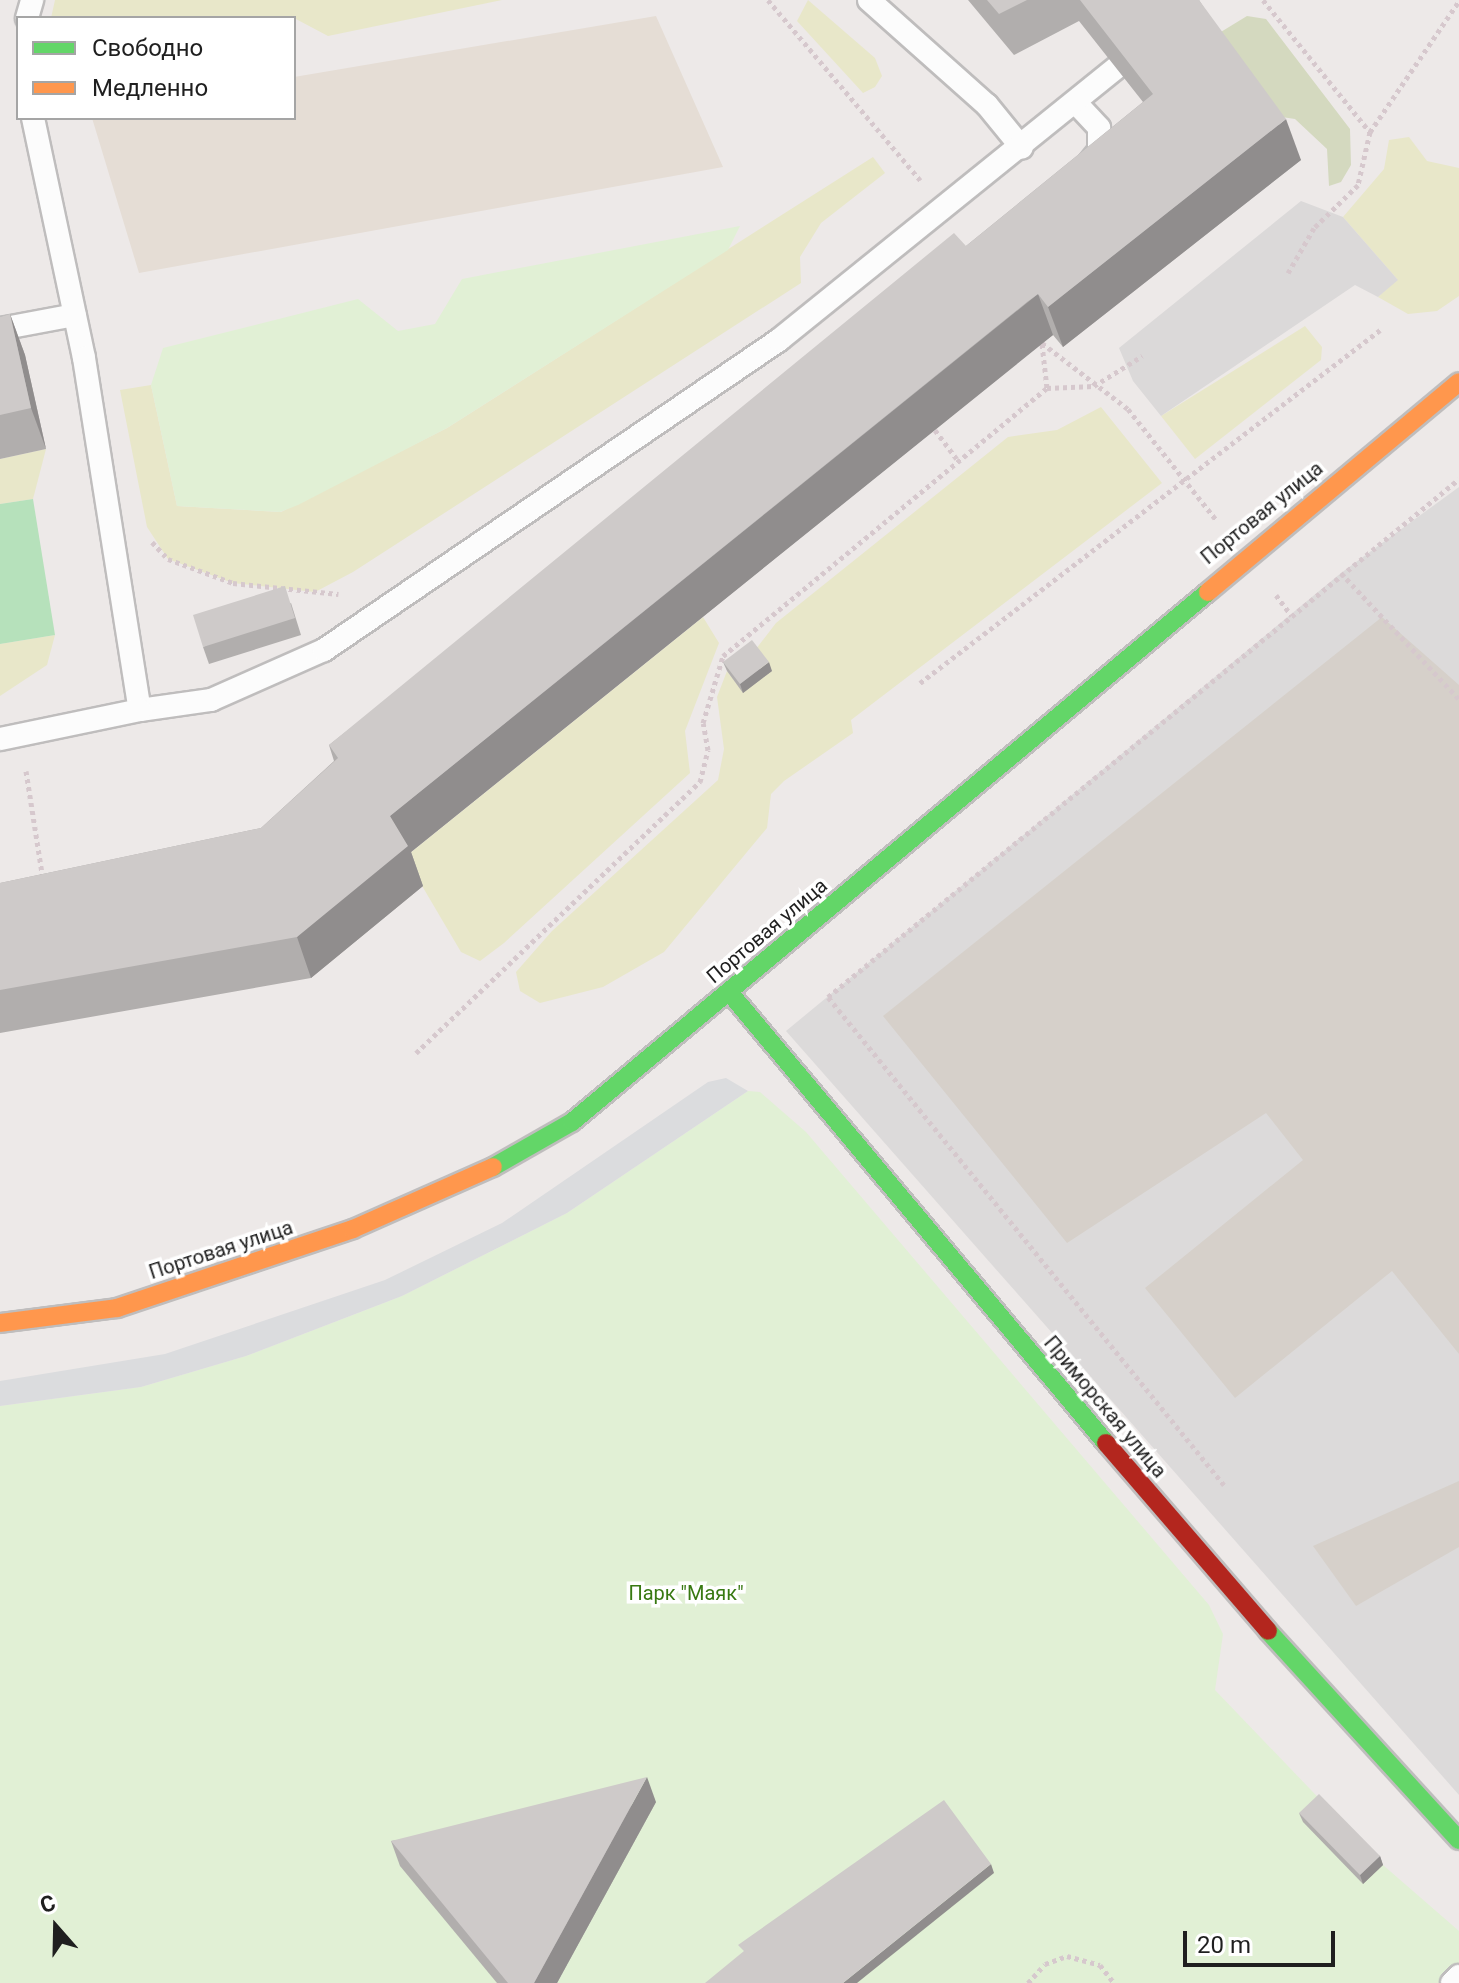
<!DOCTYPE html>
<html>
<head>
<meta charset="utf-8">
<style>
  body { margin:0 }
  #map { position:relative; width:1459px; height:1983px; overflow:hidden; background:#ede9e8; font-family:Roboto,sans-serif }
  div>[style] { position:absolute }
  .residential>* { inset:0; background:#dcdada }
  .education>* { inset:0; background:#e5ddd5 }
  .construction>* { inset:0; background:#d6d0ca }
  .grass>* { inset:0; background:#e8e7c9 }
  .forest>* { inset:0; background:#d4d9bf }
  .park>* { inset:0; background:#e1f0d5 }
  .pitch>* { inset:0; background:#b6e1bb }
  .parking>* { inset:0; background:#dbd9d9 }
  .plaza>* { inset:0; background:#dbdcde }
  .path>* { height:5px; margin-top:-2.5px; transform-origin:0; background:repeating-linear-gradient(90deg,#d6c8cd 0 4px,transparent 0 8px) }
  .roads { filter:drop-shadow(2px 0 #bfbdbd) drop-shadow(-2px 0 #bfbdbd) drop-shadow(0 2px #bfbdbd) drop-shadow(0 -2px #bfbdbd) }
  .lane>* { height:22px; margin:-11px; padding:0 11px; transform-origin:11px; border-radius:11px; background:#fcfcfc }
  .fast>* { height:18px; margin:-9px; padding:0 9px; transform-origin:9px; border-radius:9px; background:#63d668 }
  .slow>* { height:18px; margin:-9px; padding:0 9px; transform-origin:9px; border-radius:9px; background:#ff974d }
  .jam>* { height:18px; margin:-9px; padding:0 9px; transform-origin:9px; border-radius:9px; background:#b3261e }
  .wall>* { inset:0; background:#b1aead }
  .shaded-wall>* { inset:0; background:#908d8d }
  .building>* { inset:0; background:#cecac9 }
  span { translate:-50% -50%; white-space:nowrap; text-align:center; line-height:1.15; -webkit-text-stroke:7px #fff; paint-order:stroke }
  .street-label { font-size:20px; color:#1f1f1f }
  .park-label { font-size:20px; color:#387912 }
  .legend { position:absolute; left:16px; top:16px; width:280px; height:104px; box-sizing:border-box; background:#fff; border:2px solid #a5a5a5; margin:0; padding:10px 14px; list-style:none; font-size:24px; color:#1f1f1f }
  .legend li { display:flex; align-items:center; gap:16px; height:40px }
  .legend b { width:40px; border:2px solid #a5a5a5 }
  .north { position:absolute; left:16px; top:1887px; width:80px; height:80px; -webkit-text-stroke:6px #fff; paint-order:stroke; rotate:340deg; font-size:22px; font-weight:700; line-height:32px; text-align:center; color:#1f1f1f }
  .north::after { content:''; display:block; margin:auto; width:28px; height:36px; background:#1f1f1f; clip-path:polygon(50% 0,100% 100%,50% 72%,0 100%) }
  .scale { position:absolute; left:1183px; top:1931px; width:152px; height:36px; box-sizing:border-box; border:4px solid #1f1f1f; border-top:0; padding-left:10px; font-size:24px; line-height:28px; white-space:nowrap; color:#1f1f1f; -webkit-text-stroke:6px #fff; paint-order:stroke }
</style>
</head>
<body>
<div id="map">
  <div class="residential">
    <div style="clip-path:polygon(1459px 487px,1459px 1795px,786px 1031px,1341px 573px)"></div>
  </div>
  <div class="education">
    <div style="clip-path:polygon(656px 16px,723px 167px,139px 273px,92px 118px,294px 118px,294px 77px)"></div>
  </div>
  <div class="construction">
    <div style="clip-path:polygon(1382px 617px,1459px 685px,1459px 1354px,1392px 1271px,1235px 1398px,1145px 1288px,1303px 1160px,1266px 1113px,1067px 1243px,883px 1016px)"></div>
    <div style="clip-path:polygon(1459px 1481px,1459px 1547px,1356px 1606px,1313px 1546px)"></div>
  </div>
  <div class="grass">
    <div style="clip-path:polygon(55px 0,502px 0,328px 36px,294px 18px,51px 18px)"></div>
    <div style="clip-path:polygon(808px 0,875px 58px,882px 76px,875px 87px,863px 93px,797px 21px)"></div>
    <div style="clip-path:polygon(1409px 137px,1427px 161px,1459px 168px,1459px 296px,1437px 311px,1408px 314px,1378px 297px,1397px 279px,1343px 217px,1384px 169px,1389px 140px)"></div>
    <div style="clip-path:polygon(873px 157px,885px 173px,821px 223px,800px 257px,801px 283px,353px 572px,315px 592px,233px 583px,168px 559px,147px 527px,120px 390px,151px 385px,177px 506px,281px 512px,447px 428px)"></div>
    <div style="clip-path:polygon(1305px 326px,1322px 347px,1321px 360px,1195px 459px,1161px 416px)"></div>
    <div style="clip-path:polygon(1101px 407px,1162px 483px,851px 720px,853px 733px,784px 781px,771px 794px,767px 828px,664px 952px,603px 987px,540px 1003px,520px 991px,516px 972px,552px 931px,718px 780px,724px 749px,717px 697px,727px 671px,743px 692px,756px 649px,776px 623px,1008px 437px,1057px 430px)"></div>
    <div style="clip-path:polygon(46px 449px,33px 499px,0 504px,0 459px)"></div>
    <div style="clip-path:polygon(703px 617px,719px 643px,685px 731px,690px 773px,504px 943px,480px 961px,461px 952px,405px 857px)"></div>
    <div style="clip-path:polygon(55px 635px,47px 665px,0 696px,0 644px)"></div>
  </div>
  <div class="forest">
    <div style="clip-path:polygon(1247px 16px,1266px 19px,1350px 129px,1351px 165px,1341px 182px,1329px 186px,1327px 149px,1295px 119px,1268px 115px,1211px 38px)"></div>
  </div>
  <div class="park">
    <div style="clip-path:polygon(740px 226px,728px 250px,447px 428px,298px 505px,280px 512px,177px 506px,151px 385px,163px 348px,358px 299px,398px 331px,435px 324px,462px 279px)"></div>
    <div style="clip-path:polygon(748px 1091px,760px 1092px,806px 1132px,1209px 1605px,1223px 1634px,1215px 1690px,1383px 1865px,1459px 1931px,1459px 1983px,0 1983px,0 1406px,141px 1387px,246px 1356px,402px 1296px,567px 1213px)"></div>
  </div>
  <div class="pitch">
    <div style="clip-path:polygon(33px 499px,55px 635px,0 644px,0 504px)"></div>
  </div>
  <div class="parking">
    <div style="clip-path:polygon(1301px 201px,1343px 217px,1398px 280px,1378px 297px,1355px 285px,1161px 416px,1133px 381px,1119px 348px)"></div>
  </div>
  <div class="plaza">
    <div style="clip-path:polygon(726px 1078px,748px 1091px,567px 1213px,402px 1296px,246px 1356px,141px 1387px,0 1406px,0 1381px,165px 1354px,385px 1280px,502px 1223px,708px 1082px)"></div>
  </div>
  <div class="path">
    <div style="left:768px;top:0;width:236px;rotate:49.8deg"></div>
    <div style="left:1263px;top:0;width:170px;rotate:51deg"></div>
    <div style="left:1370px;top:132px;width:54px;rotate:102.8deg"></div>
    <div style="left:1358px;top:185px;width:62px;rotate:135.7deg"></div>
    <div style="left:1314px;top:228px;width:52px;rotate:120deg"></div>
    <div style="left:1370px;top:132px;width:158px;rotate:-55.8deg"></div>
    <div style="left:1042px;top:343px;width:108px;rotate:37.5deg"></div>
    <div style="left:1128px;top:409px;width:143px;rotate:51.5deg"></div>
    <div style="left:1042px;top:344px;width:44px;rotate:83.5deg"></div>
    <div style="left:935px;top:430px;width:36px;rotate:53deg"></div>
    <div style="left:152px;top:542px;width:23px;rotate:47deg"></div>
    <div style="left:168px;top:559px;width:69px;rotate:20.3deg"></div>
    <div style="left:233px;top:583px;width:106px;rotate:6deg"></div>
    <div style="left:1341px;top:573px;width:173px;rotate:46.9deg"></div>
    <div style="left:1276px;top:595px;width:26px;rotate:53deg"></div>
    <div style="left:920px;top:683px;width:580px;rotate:-37.5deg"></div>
    <div style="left:26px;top:771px;width:110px;rotate:81.1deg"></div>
    <div style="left:416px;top:1053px;width:393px;rotate:-43.7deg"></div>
    <div style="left:700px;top:782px;width:33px;rotate:-76deg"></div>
    <div style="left:708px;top:750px;width:27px;rotate:-100deg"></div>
    <div style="left:703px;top:723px;width:70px;rotate:-73.4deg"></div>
    <div style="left:723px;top:656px;width:420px;rotate:-39.6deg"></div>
    <div style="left:1047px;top:388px;width:47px;rotate:-2.4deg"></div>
    <div style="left:1094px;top:386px;width:57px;rotate:-32deg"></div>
    <div style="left:1224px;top:1485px;width:628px;rotate:-129.06deg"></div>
    <div style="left:828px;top:997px;width:816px;rotate:-39.38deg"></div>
    <div style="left:1028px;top:1983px;width:25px;rotate:-48deg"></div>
    <div style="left:1045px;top:1964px;width:23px;rotate:-20deg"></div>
    <div style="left:1067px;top:1956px;width:34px;rotate:15deg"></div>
    <div style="left:1100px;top:1965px;width:23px;rotate:52deg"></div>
  </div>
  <div class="roads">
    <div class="lane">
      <div style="left:869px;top:0;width:158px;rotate:41.7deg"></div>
      <div style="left:987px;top:105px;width:55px;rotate:50.9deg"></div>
      <div style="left:27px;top:18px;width:19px;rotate:-74deg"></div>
      <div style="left:1076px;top:103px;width:34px;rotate:47deg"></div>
      <div style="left:1099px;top:128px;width:23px;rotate:90deg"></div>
      <div style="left:1099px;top:151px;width:14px;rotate:129deg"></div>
      <div style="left:33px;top:118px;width:245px;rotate:78deg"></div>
      <div style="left:84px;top:358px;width:356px;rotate:81deg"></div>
      <div style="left:140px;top:710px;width:72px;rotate:-8deg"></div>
      <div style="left:211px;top:700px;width:124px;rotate:-23.9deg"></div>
      <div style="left:324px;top:650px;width:551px;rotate:-34.27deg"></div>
      <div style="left:779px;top:340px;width:433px;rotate:-38.9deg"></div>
      <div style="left:0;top:329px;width:76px;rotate:-10.6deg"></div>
      <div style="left:0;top:739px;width:143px;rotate:-11.7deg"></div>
      <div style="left:1452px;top:1983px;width:10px;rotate:-45deg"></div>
    </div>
    <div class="fast">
      <div style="left:729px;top:992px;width:588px;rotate:50.11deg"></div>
      <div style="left:493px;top:1167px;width:91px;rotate:-29.7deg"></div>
      <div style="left:572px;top:1122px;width:828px;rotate:-39.81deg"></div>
      <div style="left:1268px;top:1631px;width:283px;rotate:47.6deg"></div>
    </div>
    <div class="slow">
      <div style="left:1208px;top:592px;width:327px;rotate:-39.9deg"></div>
      <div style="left:0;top:1323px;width:118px;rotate:-7.3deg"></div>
      <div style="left:117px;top:1308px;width:249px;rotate:-18.5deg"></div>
      <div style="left:353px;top:1229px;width:153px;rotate:-23.9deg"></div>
    </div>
    <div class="jam">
      <div style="left:1106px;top:1443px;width:248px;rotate:49.2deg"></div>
    </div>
  </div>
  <div class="wall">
    <div style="clip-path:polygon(968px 0,1199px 0,1301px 160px,1063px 347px,1053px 335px,1042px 343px,411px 852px,423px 886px,311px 978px,0 1033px,0 883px,261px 828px,334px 761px,329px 745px,966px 246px,1143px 102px,1079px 21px,1014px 55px)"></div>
    <div style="clip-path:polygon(10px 314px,25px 355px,46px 449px,0 459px,0 317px)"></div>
    <div style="clip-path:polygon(291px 603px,301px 635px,209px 664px,203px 647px)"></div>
    <div style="clip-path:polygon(723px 662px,772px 671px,743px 693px,727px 671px)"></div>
    <div style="clip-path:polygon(656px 1802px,557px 1983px,497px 1983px,400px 1866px,391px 1841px)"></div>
    <div style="clip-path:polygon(1299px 1813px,1380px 1856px,1383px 1865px,1363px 1884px,1303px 1822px)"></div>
  </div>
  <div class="shaded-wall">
    <div style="clip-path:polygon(1286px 119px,1301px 160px,1063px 347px,1048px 307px)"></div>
    <div style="clip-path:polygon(1038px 294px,1053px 335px,411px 852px,423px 886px,311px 978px,297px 937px,390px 816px)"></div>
    <div style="clip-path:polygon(10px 314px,25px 355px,46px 449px,31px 408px)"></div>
    <div style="clip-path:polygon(769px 662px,772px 671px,743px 693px,740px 684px)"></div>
    <div style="clip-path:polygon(647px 1777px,656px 1802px,557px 1983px,534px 1983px)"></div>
    <div style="clip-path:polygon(1380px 1856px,1383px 1865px,1363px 1884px,1360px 1875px)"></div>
    <div style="clip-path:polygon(991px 1864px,994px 1873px,857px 1983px,843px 1983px)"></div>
  </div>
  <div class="building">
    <div style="clip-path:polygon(987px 0,1027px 0,999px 14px)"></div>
    <div style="clip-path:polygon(1080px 0,1199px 0,1286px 119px,1048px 307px,1038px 294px,1027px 302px,390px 816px,408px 846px,297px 937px,0 990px,0 883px,261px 828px,338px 758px,329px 745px,954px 233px,966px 246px,1153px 94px)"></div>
    <div style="clip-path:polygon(10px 314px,31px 408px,0 415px,0 317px)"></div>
    <div style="clip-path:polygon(285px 586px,295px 618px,203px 647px,193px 615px)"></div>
    <div style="clip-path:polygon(752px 640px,769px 662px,740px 684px,723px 662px)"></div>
    <div style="clip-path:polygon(647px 1777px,534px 1983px,508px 1983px,391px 1841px)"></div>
    <div style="clip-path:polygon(1319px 1794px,1380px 1856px,1360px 1875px,1299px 1813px)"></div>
    <div style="clip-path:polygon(944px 1800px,991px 1864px,843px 1983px,705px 1983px,744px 1951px,738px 1945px)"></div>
  </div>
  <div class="street-label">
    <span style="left:1262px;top:513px;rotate:-39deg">Портовая улица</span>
    <span style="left:767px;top:931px;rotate:-40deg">Портовая улица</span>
    <span style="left:221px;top:1250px;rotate:-18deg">Портовая улица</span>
    <span style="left:1105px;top:1407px;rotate:50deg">Приморская улица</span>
  </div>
  <div class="park-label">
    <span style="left:686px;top:1593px">Парк "Маяк"</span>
  </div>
  <ul class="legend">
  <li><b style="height:10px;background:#63d668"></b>Свободно</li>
  <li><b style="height:10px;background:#ff974d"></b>Медленно</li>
  </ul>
  <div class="north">С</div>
  <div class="scale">20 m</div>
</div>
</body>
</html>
